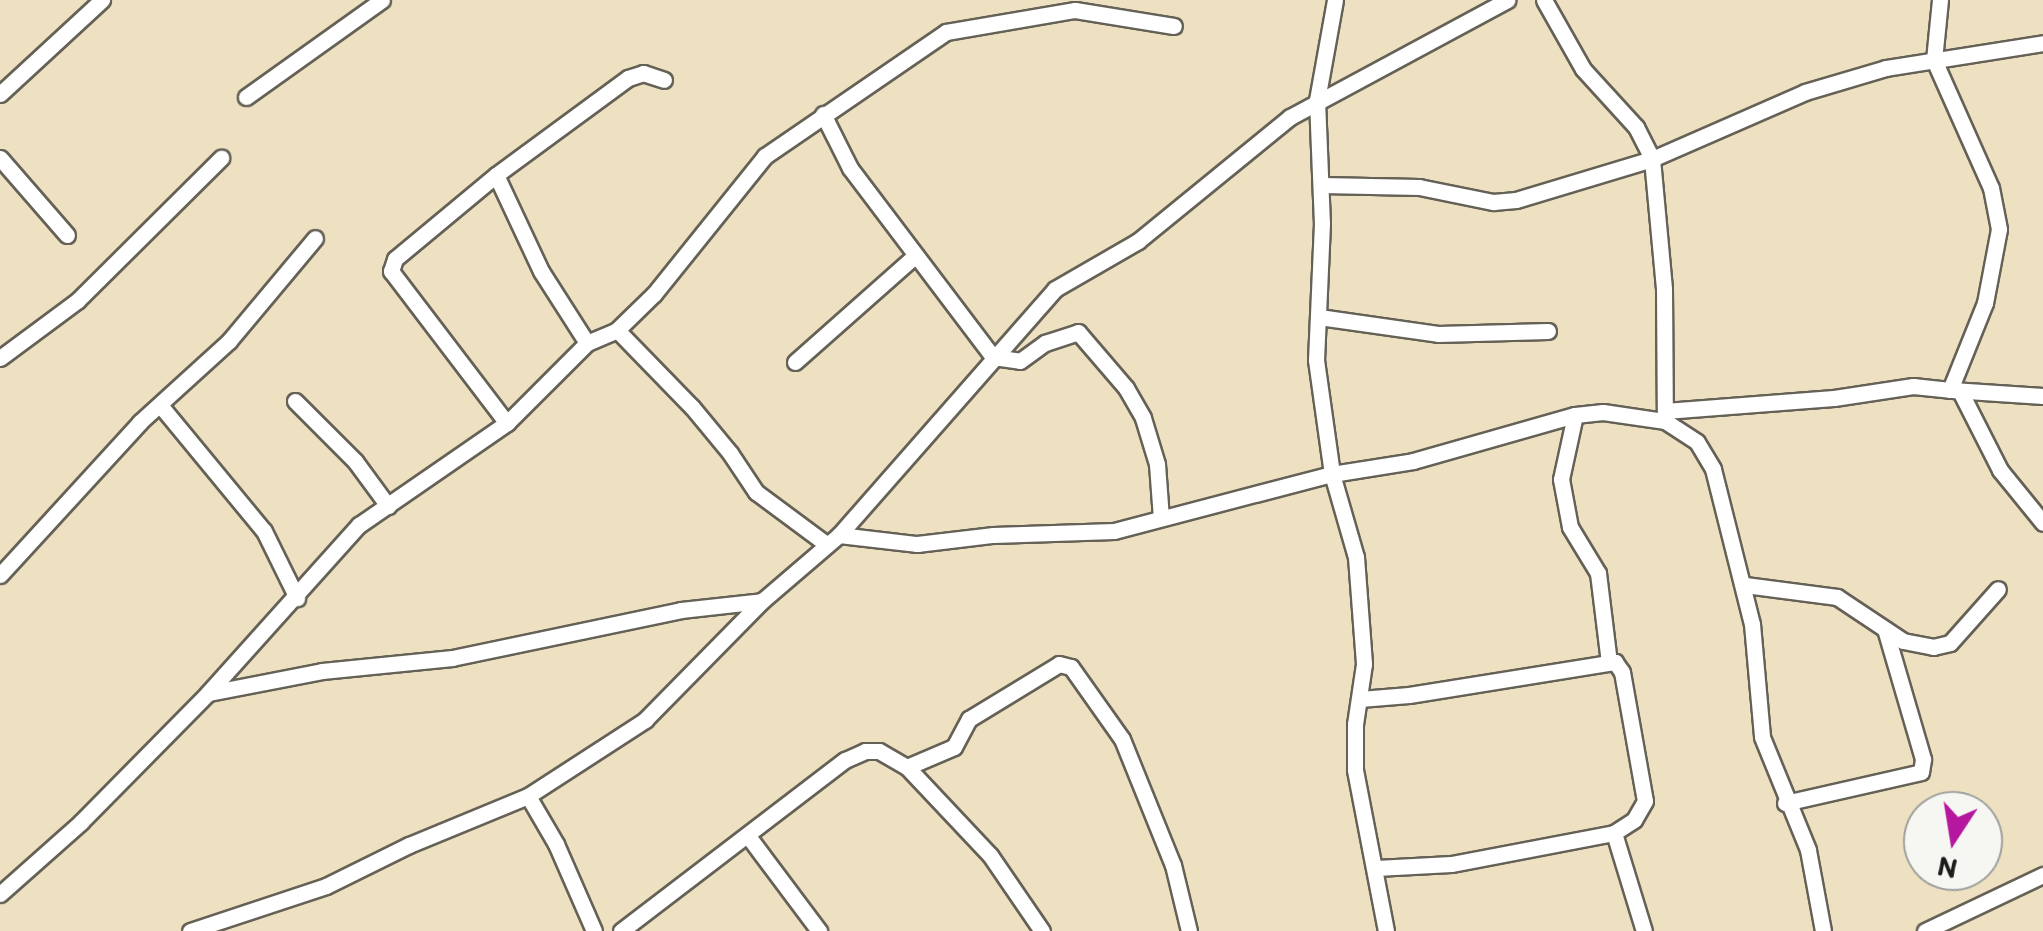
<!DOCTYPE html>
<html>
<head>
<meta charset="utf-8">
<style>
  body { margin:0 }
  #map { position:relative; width:2043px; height:931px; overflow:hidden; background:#ede1c2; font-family:Itim,sans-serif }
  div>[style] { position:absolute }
  .roads { filter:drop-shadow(2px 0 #656156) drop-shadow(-2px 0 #656156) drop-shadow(0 2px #656156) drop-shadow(0 -2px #656156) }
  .minor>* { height:15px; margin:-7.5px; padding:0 7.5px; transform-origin:7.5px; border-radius:7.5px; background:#fff }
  span { translate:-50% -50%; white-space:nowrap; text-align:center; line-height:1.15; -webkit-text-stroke:10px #f6f6f2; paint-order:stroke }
  .north { position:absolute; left:1903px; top:791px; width:100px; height:100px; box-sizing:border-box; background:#f6f6f2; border:2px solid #9f9f9c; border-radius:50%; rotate:192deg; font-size:28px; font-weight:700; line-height:40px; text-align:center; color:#1c1c1c }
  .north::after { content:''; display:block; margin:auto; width:35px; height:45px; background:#b5179e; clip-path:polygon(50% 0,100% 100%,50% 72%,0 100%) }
</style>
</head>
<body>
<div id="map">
  <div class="roads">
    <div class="minor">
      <div style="left:1335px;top:0;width:102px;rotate:100.2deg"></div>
      <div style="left:1317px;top:100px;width:123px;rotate:87.7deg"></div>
      <div style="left:1322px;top:223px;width:137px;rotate:92.5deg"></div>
      <div style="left:1316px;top:360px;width:115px;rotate:82deg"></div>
      <div style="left:1332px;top:474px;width:86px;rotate:73.9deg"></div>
      <div style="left:1356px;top:557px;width:107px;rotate:85.7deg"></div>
      <div style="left:1364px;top:664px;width:61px;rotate:98.5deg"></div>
      <div style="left:1355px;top:724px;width:46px;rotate:90deg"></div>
      <div style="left:1355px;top:770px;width:164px;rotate:79.1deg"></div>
      <div style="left:1544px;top:0;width:79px;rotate:60.5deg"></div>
      <div style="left:1583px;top:69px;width:79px;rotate:47.6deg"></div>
      <div style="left:1636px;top:127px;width:36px;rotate:63deg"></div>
      <div style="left:1652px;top:159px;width:131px;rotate:84.7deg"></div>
      <div style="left:1664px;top:289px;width:131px;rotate:89.6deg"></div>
      <div style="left:0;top:94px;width:139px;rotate:-42.7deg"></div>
      <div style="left:246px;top:97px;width:167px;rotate:-35.5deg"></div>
      <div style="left:823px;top:114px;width:60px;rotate:63.4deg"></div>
      <div style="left:850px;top:168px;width:237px;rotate:52.9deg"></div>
      <div style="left:993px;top:357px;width:27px;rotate:8deg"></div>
      <div style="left:1020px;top:361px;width:31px;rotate:-36deg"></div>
      <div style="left:1045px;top:343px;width:35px;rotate:-18deg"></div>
      <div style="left:1078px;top:332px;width:74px;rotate:49.4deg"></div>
      <div style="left:1126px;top:388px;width:34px;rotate:60deg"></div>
      <div style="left:1143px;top:418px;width:48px;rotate:73.1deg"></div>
      <div style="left:1157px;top:464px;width:54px;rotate:85.8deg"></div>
      <div style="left:0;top:158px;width:102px;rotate:49deg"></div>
      <div style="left:496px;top:175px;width:131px;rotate:140.3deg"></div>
      <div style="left:395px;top:259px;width:13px;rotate:108deg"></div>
      <div style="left:391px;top:271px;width:191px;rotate:52.7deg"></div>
      <div style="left:1322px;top:185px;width:97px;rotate:1.2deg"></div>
      <div style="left:1419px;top:187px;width:76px;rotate:11.5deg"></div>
      <div style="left:1493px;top:202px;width:23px;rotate:-5deg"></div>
      <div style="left:1516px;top:200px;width:142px;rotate:-16.8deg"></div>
      <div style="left:1652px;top:159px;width:167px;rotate:-23.6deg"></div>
      <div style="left:1805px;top:92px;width:84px;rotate:-16.5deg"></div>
      <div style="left:1886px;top:68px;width:159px;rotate:-9deg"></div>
      <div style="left:1319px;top:317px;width:120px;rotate:8.1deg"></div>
      <div style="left:1438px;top:334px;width:110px;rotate:-1.6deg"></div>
      <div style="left:617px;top:330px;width:107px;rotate:45.8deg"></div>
      <div style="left:692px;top:407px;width:60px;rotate:50.4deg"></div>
      <div style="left:730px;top:453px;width:47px;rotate:56.3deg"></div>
      <div style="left:756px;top:492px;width:86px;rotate:36.5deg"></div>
      <div style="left:587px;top:343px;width:85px;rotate:-122.6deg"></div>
      <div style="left:541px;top:271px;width:106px;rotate:-115.1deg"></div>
      <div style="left:496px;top:175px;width:164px;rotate:-36.3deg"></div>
      <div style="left:628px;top:78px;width:16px;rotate:-18deg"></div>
      <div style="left:643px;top:73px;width:22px;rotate:18deg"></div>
      <div style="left:0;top:358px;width:97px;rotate:-36.6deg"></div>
      <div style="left:78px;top:300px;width:202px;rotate:-44.8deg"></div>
      <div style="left:795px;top:362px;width:160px;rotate:-41.5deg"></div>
      <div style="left:1952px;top:390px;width:91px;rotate:3.8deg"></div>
      <div style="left:1960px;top:391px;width:89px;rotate:63.1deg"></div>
      <div style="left:2000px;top:470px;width:68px;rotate:50.9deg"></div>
      <div style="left:295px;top:401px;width:85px;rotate:45deg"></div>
      <div style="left:355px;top:461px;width:56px;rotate:53.7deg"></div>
      <div style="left:160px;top:405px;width:163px;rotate:50.5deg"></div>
      <div style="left:264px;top:531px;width:75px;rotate:63.8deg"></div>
      <div style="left:1665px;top:411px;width:169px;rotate:-4.4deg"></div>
      <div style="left:1834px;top:398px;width:80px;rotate:-8.6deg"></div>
      <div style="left:1913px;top:386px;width:37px;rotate:6deg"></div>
      <div style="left:1950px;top:390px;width:94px;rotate:-68.1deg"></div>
      <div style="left:1985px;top:303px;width:75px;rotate:-79.3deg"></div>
      <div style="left:1999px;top:229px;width:42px;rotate:-101deg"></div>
      <div style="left:1991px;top:188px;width:140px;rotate:-114deg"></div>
      <div style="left:1934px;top:60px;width:60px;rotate:-84.3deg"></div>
      <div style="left:1575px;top:415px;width:66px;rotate:102.3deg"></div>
      <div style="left:1561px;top:479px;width:49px;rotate:79.4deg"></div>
      <div style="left:1570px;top:527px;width:54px;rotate:58.7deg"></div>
      <div style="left:1598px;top:573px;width:90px;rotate:83deg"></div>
      <div style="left:839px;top:535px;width:79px;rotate:6.6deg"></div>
      <div style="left:917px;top:544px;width:77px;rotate:-6.8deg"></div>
      <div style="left:993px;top:535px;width:121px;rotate:-1.9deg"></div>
      <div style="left:1114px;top:531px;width:225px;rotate:-14.7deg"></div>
      <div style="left:1332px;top:474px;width:82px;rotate:-9.1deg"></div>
      <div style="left:1413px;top:461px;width:168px;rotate:-15.9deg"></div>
      <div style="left:1575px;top:415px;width:28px;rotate:-6deg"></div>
      <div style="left:1603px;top:412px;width:63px;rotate:8.3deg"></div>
      <div style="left:1665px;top:421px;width:38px;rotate:33deg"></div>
      <div style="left:1697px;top:442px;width:31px;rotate:59deg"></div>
      <div style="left:1713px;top:469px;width:160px;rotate:75.9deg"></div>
      <div style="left:1752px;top:624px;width:113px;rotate:84.9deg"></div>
      <div style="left:1762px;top:737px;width:122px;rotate:67.8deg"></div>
      <div style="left:1808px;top:850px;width:82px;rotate:79.5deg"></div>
      <div style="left:0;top:575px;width:207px;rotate:-47.5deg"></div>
      <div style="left:140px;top:422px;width:120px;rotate:-42.3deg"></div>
      <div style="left:229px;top:341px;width:134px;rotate:-50.1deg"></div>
      <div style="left:1745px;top:585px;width:93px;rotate:7.4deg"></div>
      <div style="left:1837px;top:597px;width:79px;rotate:33.7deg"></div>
      <div style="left:1903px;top:641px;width:31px;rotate:11deg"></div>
      <div style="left:1933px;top:647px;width:17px;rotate:-13deg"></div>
      <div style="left:1950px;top:643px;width:72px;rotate:-48.4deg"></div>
      <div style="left:209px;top:693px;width:115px;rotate:-11deg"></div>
      <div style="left:322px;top:671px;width:131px;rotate:-5.7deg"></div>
      <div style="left:452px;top:658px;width:234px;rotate:-11.8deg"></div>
      <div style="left:681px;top:610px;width:81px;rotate:-6.3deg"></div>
      <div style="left:1360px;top:699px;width:49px;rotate:-4.7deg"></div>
      <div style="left:1409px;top:695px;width:209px;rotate:-9.1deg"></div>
      <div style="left:1615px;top:662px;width:12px;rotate:55deg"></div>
      <div style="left:1622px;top:672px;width:131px;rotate:79.9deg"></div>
      <div style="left:1645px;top:801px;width:22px;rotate:120deg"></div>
      <div style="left:1634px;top:820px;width:24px;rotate:147deg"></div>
      <div style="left:1614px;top:833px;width:166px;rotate:169.2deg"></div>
      <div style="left:1451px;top:864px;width:75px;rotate:176.9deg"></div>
      <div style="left:907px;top:767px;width:51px;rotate:-23.1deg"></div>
      <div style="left:954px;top:747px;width:32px;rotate:-62deg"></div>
      <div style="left:969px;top:719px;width:105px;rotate:-31.4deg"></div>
      <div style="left:1059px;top:664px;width:12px;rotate:14deg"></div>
      <div style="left:1071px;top:667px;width:88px;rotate:54.7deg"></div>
      <div style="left:1122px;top:739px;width:136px;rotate:68deg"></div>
      <div style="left:1173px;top:865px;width:68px;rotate:76.4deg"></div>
      <div style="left:528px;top:796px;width:56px;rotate:59.7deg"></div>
      <div style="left:556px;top:844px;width:95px;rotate:66.4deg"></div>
      <div style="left:1785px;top:803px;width:139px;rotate:-12.8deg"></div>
      <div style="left:1921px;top:772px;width:13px;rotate:-81deg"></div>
      <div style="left:1923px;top:759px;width:135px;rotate:-106.3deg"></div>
      <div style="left:1614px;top:833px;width:102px;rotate:73deg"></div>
      <div style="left:748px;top:836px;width:119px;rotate:53.2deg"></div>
      <div style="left:0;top:894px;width:108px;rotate:-41.6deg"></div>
      <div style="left:81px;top:822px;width:181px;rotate:-45.4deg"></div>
      <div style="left:208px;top:693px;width:226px;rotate:-48.1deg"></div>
      <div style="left:359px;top:525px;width:180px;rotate:-34.6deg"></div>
      <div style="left:507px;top:423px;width:113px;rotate:-45deg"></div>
      <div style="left:587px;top:343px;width:33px;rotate:-23deg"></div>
      <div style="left:617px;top:330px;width:52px;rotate:-44.2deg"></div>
      <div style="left:654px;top:294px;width:177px;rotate:-51.2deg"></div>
      <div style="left:765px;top:156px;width:219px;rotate:-34.4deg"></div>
      <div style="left:946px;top:32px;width:131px;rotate:-9.7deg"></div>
      <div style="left:1075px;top:10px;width:100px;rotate:9.2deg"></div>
      <div style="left:190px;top:931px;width:143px;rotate:-18.3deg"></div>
      <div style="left:326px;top:886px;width:93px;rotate:-26.3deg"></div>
      <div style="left:409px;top:845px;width:129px;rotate:-22.4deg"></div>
      <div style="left:528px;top:796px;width:140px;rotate:-33deg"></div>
      <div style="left:645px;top:720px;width:167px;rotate:-45.5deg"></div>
      <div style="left:762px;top:601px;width:101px;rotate:-40.6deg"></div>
      <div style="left:839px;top:535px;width:327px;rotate:-48.7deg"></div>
      <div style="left:1055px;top:289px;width:96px;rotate:-30deg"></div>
      <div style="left:1138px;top:241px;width:196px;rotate:-39.2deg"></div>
      <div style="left:1290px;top:117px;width:247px;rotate:-28.3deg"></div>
      <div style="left:621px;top:931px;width:282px;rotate:-37.4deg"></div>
      <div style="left:845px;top:760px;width:22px;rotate:-24deg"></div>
      <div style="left:865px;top:751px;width:14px"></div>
      <div style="left:879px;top:751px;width:32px;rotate:30deg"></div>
      <div style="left:907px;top:767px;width:121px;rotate:46.7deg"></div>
      <div style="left:990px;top:855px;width:92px;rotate:55.6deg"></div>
      <div style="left:1925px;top:931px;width:131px;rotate:-25.4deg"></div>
    </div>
  </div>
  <div class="north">N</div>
</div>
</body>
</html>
